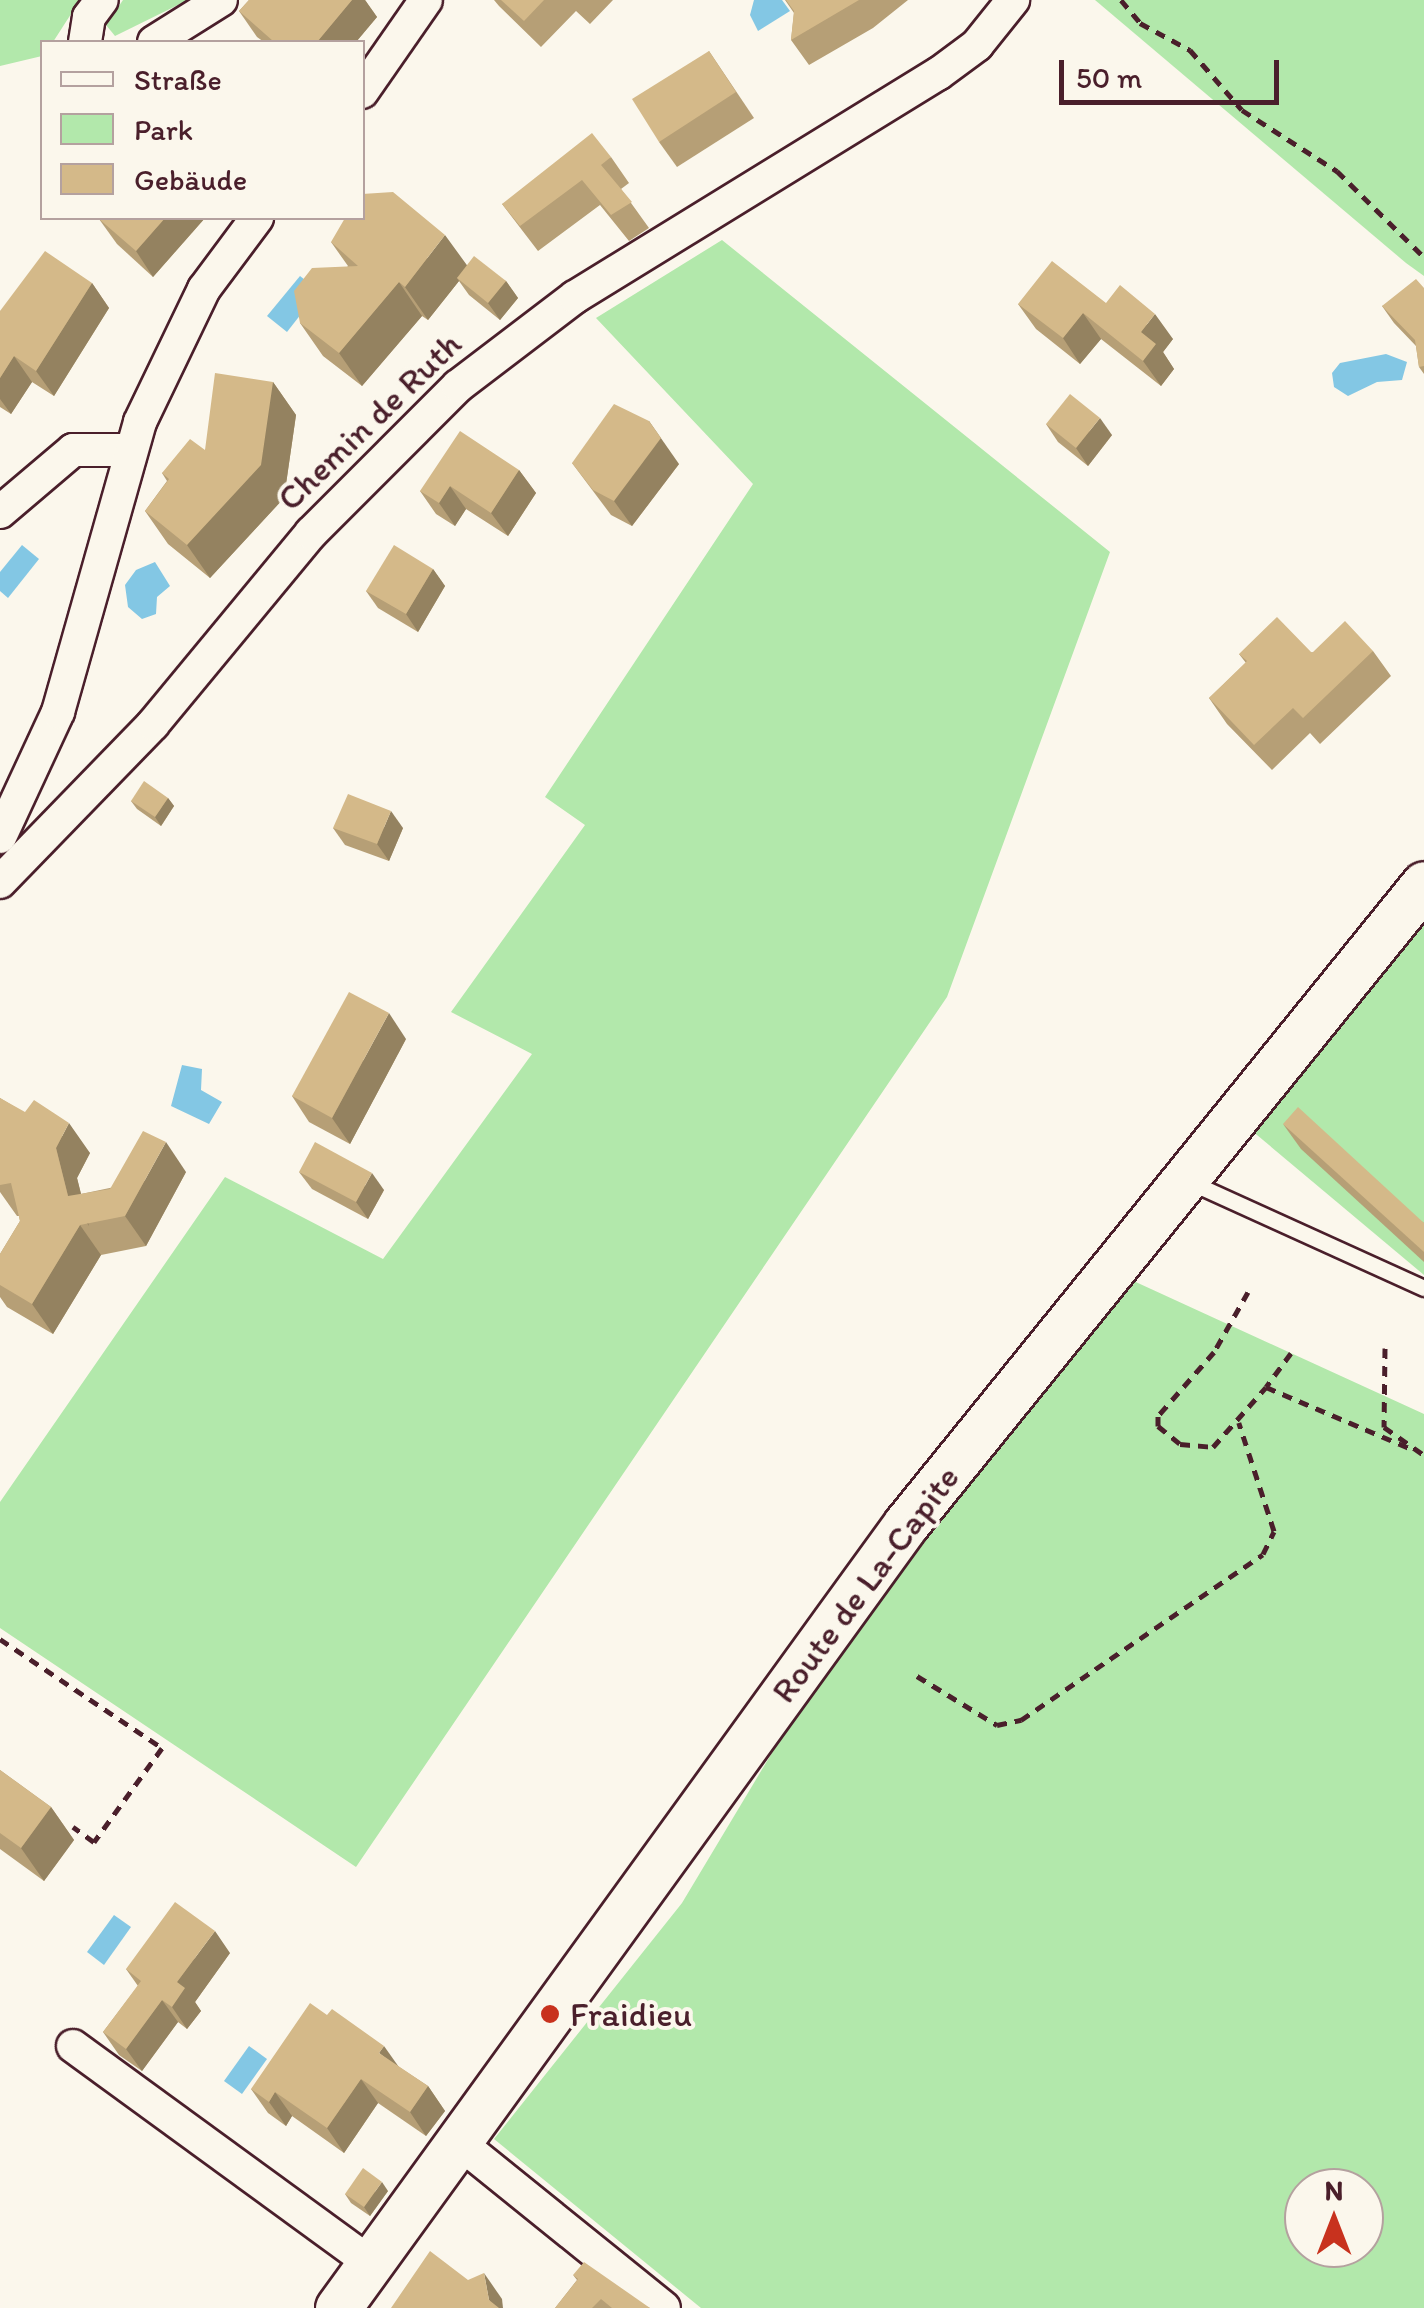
<!DOCTYPE html>
<html>
<head>
<meta charset="utf-8">
<style>
  body { margin:0 }
  #map { position:relative; width:1424px; height:2308px; overflow:hidden; background:#fbf7ec; font-family:Itim,sans-serif }
  div>[style] { position:absolute }
  .green>* { inset:0; background:#b2e8ab }
  .water>* { inset:0; background:#83c7e4 }
  .path>* { height:5px; margin-top:-2.5px; transform-origin:0; background:repeating-linear-gradient(90deg,#4a1f2b 0 10px,transparent 0 18px) }
  .roads { filter:drop-shadow(2px 0 #4a1f2b) drop-shadow(-2px 0 #4a1f2b) drop-shadow(0 2px #4a1f2b) drop-shadow(0 -2px #4a1f2b) }
  .lane>* { height:15px; margin:-7.5px; padding:0 7.5px; transform-origin:7.5px; border-radius:7.5px; background:#fbf7ec }
  .street>* { height:32px; margin:-16px; padding:0 16px; transform-origin:16px; border-radius:16px; background:#fbf7ec }
  .secondary>* { height:45px; margin:-22.5px; padding:0 22.5px; transform-origin:22.5px; border-radius:22.5px; background:#fbf7ec }
  .wall>* { inset:0; background:#b69f76 }
  .shaded-wall>* { inset:0; background:#948260 }
  .building>* { inset:0; background:#d4b989 }
  .dots>* { width:28px; height:28px; translate:-50% -50%; box-sizing:border-box; border:5px solid #fbf7ec; border-radius:50% }
  span { translate:-50% -50%; white-space:nowrap; text-align:center; line-height:1.15; -webkit-text-stroke:8px #fbf7ec; paint-order:stroke }
  .street-label { font-size:35px; color:#4a1f2b }
  .poi-label { font-size:35px; color:#4a1f2b }
  .left { translate:0 -50%; text-align:left }
  .legend { position:absolute; left:40px; top:40px; width:325px; height:180px; box-sizing:border-box; background:#fbf7ec; border:2px solid #b4a19f; margin:0; padding:12px 18px; list-style:none; font-size:30px; color:#4a1f2b }
  .legend li { display:flex; align-items:center; gap:20px; height:50px }
  .legend b { width:50px; border:2px solid #b4a19f }
  .north { position:absolute; left:1284px; top:2168px; width:100px; height:100px; box-sizing:border-box; background:#fbf7ec; border:2px solid #b4a19f; border-radius:50%; rotate:0deg; font-size:28px; font-weight:700; line-height:40px; text-align:center; color:#4a1f2b }
  .north::after { content:''; display:block; margin:auto; width:35px; height:45px; background:#c8321e; clip-path:polygon(50% 0,100% 100%,50% 72%,0 100%) }
  .scale { position:absolute; left:1059px; top:60px; width:220px; height:45px; box-sizing:border-box; border:5px solid #4a1f2b; border-top:0; padding-left:12px; font-size:30px; line-height:35px; white-space:nowrap; color:#4a1f2b; -webkit-text-stroke:8px #fbf7ec; paint-order:stroke }
</style>
</head>
<body>
<div id="map">
  <div class="green">
    <div style="clip-path:polygon(0 0,80px 0,53px 42px,42px 42px,42px 56px,0 66px)"></div>
    <div style="clip-path:polygon(123px 0,188px 0,115px 36px,106px 25px)"></div>
    <div style="clip-path:polygon(1095px 0,1424px 0,1424px 276px,1406px 263px)"></div>
    <div style="clip-path:polygon(722px 240px,1110px 552px,947px 997px,356px 1867px,0 1628px,0 1502px,225px 1177px,383px 1259px,532px 1054px,451px 1012px,585px 825px,545px 797px,753px 484px,596px 318px)"></div>
    <div style="clip-path:polygon(1424px 919px,1424px 1275px,1251px 1130px)"></div>
    <div style="clip-path:polygon(evenodd,1127px 1278px,1424px 1414px,1424px 2308px,701px 2308px,494px 2139px,682px 1903px,809px 1691px,1127px 1278px,1304px 2188px,1364px 2188px,1364px 2248px,1304px 2248px,1304px 2188px)"></div>
  </div>
  <div class="water">
    <div style="clip-path:polygon(754px 0,782px 0,790px 11px,758px 31px,750px 15px)"></div>
    <div style="clip-path:polygon(300px 276px,319px 291px,287px 332px,267px 316px)"></div>
    <div style="clip-path:polygon(1386px 354px,1407px 362px,1402px 380px,1377px 382px,1348px 396px,1334px 387px,1332px 373px,1340px 363px)"></div>
    <div style="clip-path:polygon(22px 545px,39px 559px,8px 598px,0 591px,0 572px)"></div>
    <div style="clip-path:polygon(155px 562px,170px 586px,157px 597px,156px 614px,142px 619px,128px 607px,125px 585px,136px 570px)"></div>
    <div style="clip-path:polygon(182px 1065px,202px 1069px,201px 1090px,222px 1102px,209px 1124px,171px 1106px)"></div>
    <div style="clip-path:polygon(114px 1915px,131px 1927px,104px 1965px,87px 1952px)"></div>
    <div style="clip-path:polygon(249px 2046px,267px 2059px,242px 2094px,224px 2081px)"></div>
  </div>
  <div class="path">
    <div style="left:1121px;top:0;width:30px;rotate:50deg"></div>
    <div style="left:1140px;top:23px;width:57px;rotate:28.4deg"></div>
    <div style="left:1190px;top:50px;width:79px;rotate:49.1deg"></div>
    <div style="left:1242px;top:110px;width:113px;rotate:32.7deg"></div>
    <div style="left:1337px;top:171px;width:122px;rotate:44.7deg"></div>
    <div style="left:1248px;top:1292px;width:69px;rotate:119.5deg"></div>
    <div style="left:1214px;top:1352px;width:85px;rotate:131.2deg"></div>
    <div style="left:1158px;top:1416px;width:10px;rotate:90deg"></div>
    <div style="left:1158px;top:1426px;width:28px;rotate:39deg"></div>
    <div style="left:1180px;top:1444px;width:33px;rotate:5deg"></div>
    <div style="left:1213px;top:1447px;width:80px;rotate:-48.5deg"></div>
    <div style="left:1385px;top:1348px;width:79px;rotate:90.7deg"></div>
    <div style="left:1384px;top:1427px;width:49px;rotate:35deg"></div>
    <div style="left:1291px;top:1353px;width:42px;rotate:126.3deg"></div>
    <div style="left:1266px;top:1387px;width:155px;rotate:23.1deg"></div>
    <div style="left:0;top:1639px;width:195px;rotate:33.9deg"></div>
    <div style="left:162px;top:1748px;width:116px;rotate:125.9deg"></div>
    <div style="left:94px;top:1842px;width:26px;rotate:-144deg"></div>
    <div style="left:917px;top:1676px;width:94px;rotate:31.5deg"></div>
    <div style="left:997px;top:1725px;width:25px;rotate:-12deg"></div>
    <div style="left:1021px;top:1720px;width:293px;rotate:-34.4deg"></div>
    <div style="left:1263px;top:1554px;width:25px;rotate:-64deg"></div>
    <div style="left:1274px;top:1531px;width:114px;rotate:-108deg"></div>
  </div>
  <div class="roads">
    <div class="lane">
      <div style="left:1188px;top:1181px;width:259px;rotate:24.4deg"></div>
    </div>
    <div class="street">
      <div style="left:85px;top:42px;width:25px;rotate:-81deg"></div>
      <div style="left:89px;top:17px;width:21px;rotate:-53deg"></div>
      <div style="left:154px;top:42px;width:79px;rotate:-32.1deg"></div>
      <div style="left:362px;top:92px;width:112px;rotate:-55.2deg"></div>
      <div style="left:0;top:512px;width:96px;rotate:-40.3deg"></div>
      <div style="left:73px;top:450px;width:57px"></div>
      <div style="left:0;top:837px;width:138px;rotate:-65.1deg"></div>
      <div style="left:58px;top:712px;width:301px;rotate:-74.2deg"></div>
      <div style="left:140px;top:422px;width:148px;rotate:-64.3deg"></div>
      <div style="left:204px;top:289px;width:89px;rotate:-53.3deg"></div>
      <div style="left:0;top:882px;width:220px;rotate:-45.9deg"></div>
      <div style="left:153px;top:724px;width:248px;rotate:-50.4deg"></div>
      <div style="left:311px;top:533px;width:208px;rotate:-45deg"></div>
      <div style="left:458px;top:386px;width:147px;rotate:-37.3deg"></div>
      <div style="left:575px;top:297px;width:426px;rotate:-31.6deg"></div>
      <div style="left:938px;top:74px;width:49px;rotate:-36.6deg"></div>
      <div style="left:977px;top:45px;width:58px;rotate:-51.3deg"></div>
      <div style="left:73px;top:2046px;width:369px;rotate:36.1deg"></div>
      <div style="left:456px;top:2140px;width:267px;rotate:38.9deg"></div>
    </div>
    <div class="secondary">
      <div style="left:338px;top:2308px;width:968px;rotate:-54.08deg"></div>
      <div style="left:906px;top:1524px;width:823px;rotate:-51.01deg"></div>
    </div>
  </div>
  <div class="wall">
    <div style="clip-path:polygon(249px 0,365px 0,377px 17px,356px 42px,264px 42px,257px 37px,239px 11px)"></div>
    <div style="clip-path:polygon(494px 0,613px 0,590px 24px,576px 11px,541px 47px,499px 6px)"></div>
    <div style="clip-path:polygon(785px 0,908px 0,873px 28px,809px 65px,791px 40px,794px 13px)"></div>
    <div style="clip-path:polygon(709px 51px,754px 118px,677px 167px,659px 142px)"></div>
    <div style="clip-path:polygon(611px 157px,629px 183px,621px 189px,649px 228px,629px 241px,600px 205px,538px 251px,502px 204px)"></div>
    <div style="clip-path:polygon(205px 218px,153px 277px,117px 244px,99px 219px)"></div>
    <div style="clip-path:polygon(331px 242px,466px 265px,506px 281px,518px 298px,500px 320px,469px 295px,459px 281px,428px 320px,422px 316px,362px 386px,323px 356px,300px 323px,348px 266px)"></div>
    <div style="clip-path:polygon(92px 283px,109px 308px,54px 396px,32px 382px,11px 414px,0 407px,0 311px)"></div>
    <div style="clip-path:polygon(1424px 288px,1424px 374px,1419px 367px,1416px 346px,1394px 323px,1382px 306px)"></div>
    <div style="clip-path:polygon(1106px 303px,1173px 339px,1163px 352px,1174px 369px,1161px 386px,1101px 339px,1080px 364px,1036px 329px,1018px 304px)"></div>
    <div style="clip-path:polygon(273px 382px,296px 415px,284px 498px,210px 578px,168px 544px,145px 511px,167px 481px,162px 473px,205px 450px)"></div>
    <div style="clip-path:polygon(1046px 424px,1112px 435px,1088px 466px,1058px 442px)"></div>
    <div style="clip-path:polygon(572px 463px,679px 464px,632px 526px,611px 515px)"></div>
    <div style="clip-path:polygon(519px 470px,536px 493px,508px 536px,466px 509px,455px 526px,436px 514px,420px 491px)"></div>
    <div style="clip-path:polygon(433px 569px,445px 586px,418px 632px,378px 608px,366px 591px)"></div>
    <div style="clip-path:polygon(1373px 651px,1391px 676px,1320px 744px,1310px 733px,1272px 770px,1227px 724px,1209px 698px,1246px 663px,1239px 654px)"></div>
    <div style="clip-path:polygon(168px 798px,174px 806px,161px 826px,137px 809px,131px 801px)"></div>
    <div style="clip-path:polygon(333px 828px,403px 828px,389px 861px,345px 845px)"></div>
    <div style="clip-path:polygon(406px 1039px,350px 1144px,309px 1122px,292px 1096px)"></div>
    <div style="clip-path:polygon(0 1098px,90px 1153px,77px 1178px,81px 1194px,186px 1172px,146px 1246px,101px 1255px,53px 1334px,7px 1307px,0 1297px,0 1254px,20px 1221px,19px 1216px,17px 1216px,0 1192px)"></div>
    <div style="clip-path:polygon(1283px 1124px,1424px 1223px,1424px 1262px,1301px 1149px)"></div>
    <div style="clip-path:polygon(299px 1172px,384px 1190px,368px 1219px,312px 1189px)"></div>
    <div style="clip-path:polygon(0 1770px,51px 1807px,74px 1840px,44px 1881px,0 1849px)"></div>
    <div style="clip-path:polygon(230px 1953px,195px 2002px,201px 2011px,187px 2029px,178px 2022px,142px 2071px,119px 2055px,103px 2032px,138px 1986px,126px 1969px)"></div>
    <div style="clip-path:polygon(399px 2067px,428px 2086px,445px 2111px,426px 2136px,378px 2103px,344px 2153px,292px 2116px,286px 2126px,268px 2113px,251px 2089px)"></div>
    <div style="clip-path:polygon(388px 2191px,370px 2216px,351px 2203px,345px 2194px)"></div>
    <div style="clip-path:polygon(573px 2275px,650px 2308px,555px 2308px,577px 2280px)"></div>
  </div>
  <div class="shaded-wall">
    <div style="clip-path:polygon(352px 0,365px 0,377px 17px,356px 42px,317px 42px)"></div>
    <div style="clip-path:polygon(165px 218px,205px 218px,153px 277px,136px 251px)"></div>
    <div style="clip-path:polygon(445px 235px,469px 268px,457px 278px,459px 281px,428px 320px,405px 287px)"></div>
    <div style="clip-path:polygon(506px 281px,518px 298px,500px 320px,488px 303px)"></div>
    <div style="clip-path:polygon(399px 282px,422px 316px,362px 386px,339px 353px)"></div>
    <div style="clip-path:polygon(92px 283px,109px 308px,54px 396px,36px 371px)"></div>
    <div style="clip-path:polygon(1083px 313px,1101px 339px,1080px 364px,1063px 338px)"></div>
    <div style="clip-path:polygon(1155px 314px,1173px 339px,1163px 352px,1174px 369px,1161px 386px,1143px 361px,1141px 332px)"></div>
    <div style="clip-path:polygon(14px 356px,32px 382px,11px 414px,0 399px,0 378px)"></div>
    <div style="clip-path:polygon(273px 382px,296px 415px,284px 498px,210px 578px,187px 545px)"></div>
    <div style="clip-path:polygon(1100px 418px,1112px 435px,1088px 466px,1076px 448px)"></div>
    <div style="clip-path:polygon(649px 421px,679px 464px,632px 526px,614px 501px)"></div>
    <div style="clip-path:polygon(519px 470px,536px 493px,508px 536px,491px 513px)"></div>
    <div style="clip-path:polygon(450px 486px,466px 509px,455px 526px,439px 503px)"></div>
    <div style="clip-path:polygon(433px 569px,445px 586px,418px 632px,406px 614px)"></div>
    <div style="clip-path:polygon(168px 798px,174px 806px,161px 826px,155px 817px)"></div>
    <div style="clip-path:polygon(391px 811px,403px 828px,389px 861px,377px 844px)"></div>
    <div style="clip-path:polygon(389px 1013px,406px 1039px,350px 1144px,332px 1118px)"></div>
    <div style="clip-path:polygon(69px 1123px,90px 1153px,77px 1178px,89px 1226px,68px 1196px,56px 1148px)"></div>
    <div style="clip-path:polygon(166px 1142px,186px 1172px,146px 1246px,125px 1216px)"></div>
    <div style="clip-path:polygon(372px 1173px,384px 1190px,368px 1219px,356px 1202px)"></div>
    <div style="clip-path:polygon(80px 1225px,101px 1255px,53px 1334px,32px 1304px)"></div>
    <div style="clip-path:polygon(51px 1807px,74px 1840px,44px 1881px,21px 1848px)"></div>
    <div style="clip-path:polygon(215px 1931px,230px 1953px,195px 2002px,201px 2011px,187px 2029px,172px 2007px,177px 1982px)"></div>
    <div style="clip-path:polygon(162px 2000px,178px 2022px,142px 2071px,126px 2049px)"></div>
    <div style="clip-path:polygon(384px 2046px,401px 2070px,379px 2053px)"></div>
    <div style="clip-path:polygon(361px 2079px,378px 2103px,344px 2153px,327px 2128px)"></div>
    <div style="clip-path:polygon(428px 2086px,445px 2111px,426px 2136px,410px 2112px)"></div>
    <div style="clip-path:polygon(275px 2092px,292px 2116px,286px 2126px,269px 2102px)"></div>
    <div style="clip-path:polygon(382px 2182px,388px 2191px,370px 2216px,364px 2207px)"></div>
    <div style="clip-path:polygon(484px 2273px,502px 2299px,503px 2308px,494px 2308px,489px 2300px)"></div>
  </div>
  <div class="building">
    <div style="clip-path:polygon(249px 0,352px 0,317px 42px,272px 42px,273px 41px,239px 11px)"></div>
    <div style="clip-path:polygon(501px 0,544px 0,524px 21px)"></div>
    <div style="clip-path:polygon(786px 0,859px 0,791px 40px,794px 11px)"></div>
    <div style="clip-path:polygon(709px 51px,736px 92px,659px 142px,632px 99px)"></div>
    <div style="clip-path:polygon(592px 133px,611px 157px,601px 165px,632px 202px,611px 215px,582px 180px,520px 226px,502px 204px)"></div>
    <div style="clip-path:polygon(393px 192px,445px 235px,405px 287px,399px 282px,339px 353px,300px 323px,294px 291px,312px 268px,358px 266px,331px 242px,345px 218px,362px 218px,362px 194px)"></div>
    <div style="clip-path:polygon(100px 218px,165px 218px,136px 251px,99px 219px)"></div>
    <div style="clip-path:polygon(45px 251px,92px 283px,36px 371px,14px 356px,0 378px,0 311px)"></div>
    <div style="clip-path:polygon(474px 256px,506px 281px,488px 303px,457px 278px)"></div>
    <div style="clip-path:polygon(1052px 261px,1106px 303px,1120px 285px,1155px 314px,1141px 332px,1156px 344px,1143px 361px,1083px 313px,1063px 338px,1018px 304px)"></div>
    <div style="clip-path:polygon(1416px 279px,1424px 288px,1424px 366px,1419px 367px,1415px 340px,1382px 306px)"></div>
    <div style="clip-path:polygon(215px 373px,273px 382px,261px 465px,187px 545px,145px 511px,169px 479px,162px 473px,190px 439px,205px 450px)"></div>
    <div style="clip-path:polygon(1070px 394px,1100px 418px,1076px 448px,1046px 424px)"></div>
    <div style="clip-path:polygon(614px 404px,649px 421px,661px 438px,614px 501px,593px 490px,572px 463px)"></div>
    <div style="clip-path:polygon(460px 431px,519px 470px,491px 513px,450px 486px,439px 503px,420px 491px)"></div>
    <div style="clip-path:polygon(394px 545px,433px 569px,406px 614px,366px 591px)"></div>
    <div style="clip-path:polygon(1277px 617px,1312px 653px,1345px 621px,1373px 651px,1303px 718px,1293px 708px,1254px 745px,1209px 698px,1247px 661px,1239px 654px)"></div>
    <div style="clip-path:polygon(144px 781px,168px 798px,155px 817px,131px 801px)"></div>
    <div style="clip-path:polygon(348px 794px,391px 811px,377px 844px,333px 828px)"></div>
    <div style="clip-path:polygon(349px 992px,389px 1013px,332px 1118px,292px 1096px)"></div>
    <div style="clip-path:polygon(0 1098px,25px 1112px,34px 1100px,69px 1123px,56px 1148px,68px 1196px,110px 1189px,143px 1131px,166px 1142px,125px 1216px,80px 1225px,32px 1304px,0 1285px,0 1254px,20px 1221px,11px 1183px,0 1185px)"></div>
    <div style="clip-path:polygon(1298px 1107px,1424px 1223px,1424px 1252px,1283px 1124px)"></div>
    <div style="clip-path:polygon(315px 1142px,372px 1173px,356px 1202px,299px 1172px)"></div>
    <div style="clip-path:polygon(0 1770px,51px 1807px,21px 1848px,0 1833px)"></div>
    <div style="clip-path:polygon(175px 1902px,215px 1931px,177px 1982px,185px 1988px,172px 2007px,162px 2000px,126px 2049px,103px 2032px,141px 1981px,126px 1969px)"></div>
    <div style="clip-path:polygon(310px 2003px,327px 2015px,332px 2009px,384px 2046px,379px 2053px,428px 2086px,410px 2112px,361px 2079px,327px 2128px,275px 2092px,269px 2102px,251px 2089px)"></div>
    <div style="clip-path:polygon(363px 2168px,382px 2182px,364px 2207px,345px 2194px)"></div>
    <div style="clip-path:polygon(430px 2251px,468px 2280px,484px 2273px,489px 2300px,499px 2308px,391px 2308px)"></div>
    <div style="clip-path:polygon(584px 2262px,650px 2308px,612px 2308px,601px 2299px,592px 2308px,555px 2308px,578px 2279px,573px 2275px)"></div>
  </div>
  <div class="dots">
    <div style="left:550px;top:2014px;background:#c8321e"></div>
  </div>
  <div class="street-label">
    <span style="left:369px;top:421px;rotate:-44deg">Chemin de Ruth</span>
    <span style="left:865px;top:1584px;rotate:-53deg">Route de La-Capite</span>
  </div>
  <div class="poi-label">
    <span class="left" style="left:570px;top:2014px">Fraidieu</span>
  </div>
  <ul class="legend">
  <li><b style="height:12px;background:#fbf7ec"></b>Straße</li>
  <li><b style="height:28px;background:#b2e8ab"></b>Park</li>
  <li><b style="height:28px;background:#d4b989"></b>Gebäude</li>
  </ul>
  <div class="north">N</div>
  <div class="scale">50 m</div>
</div>
</body>
</html>
